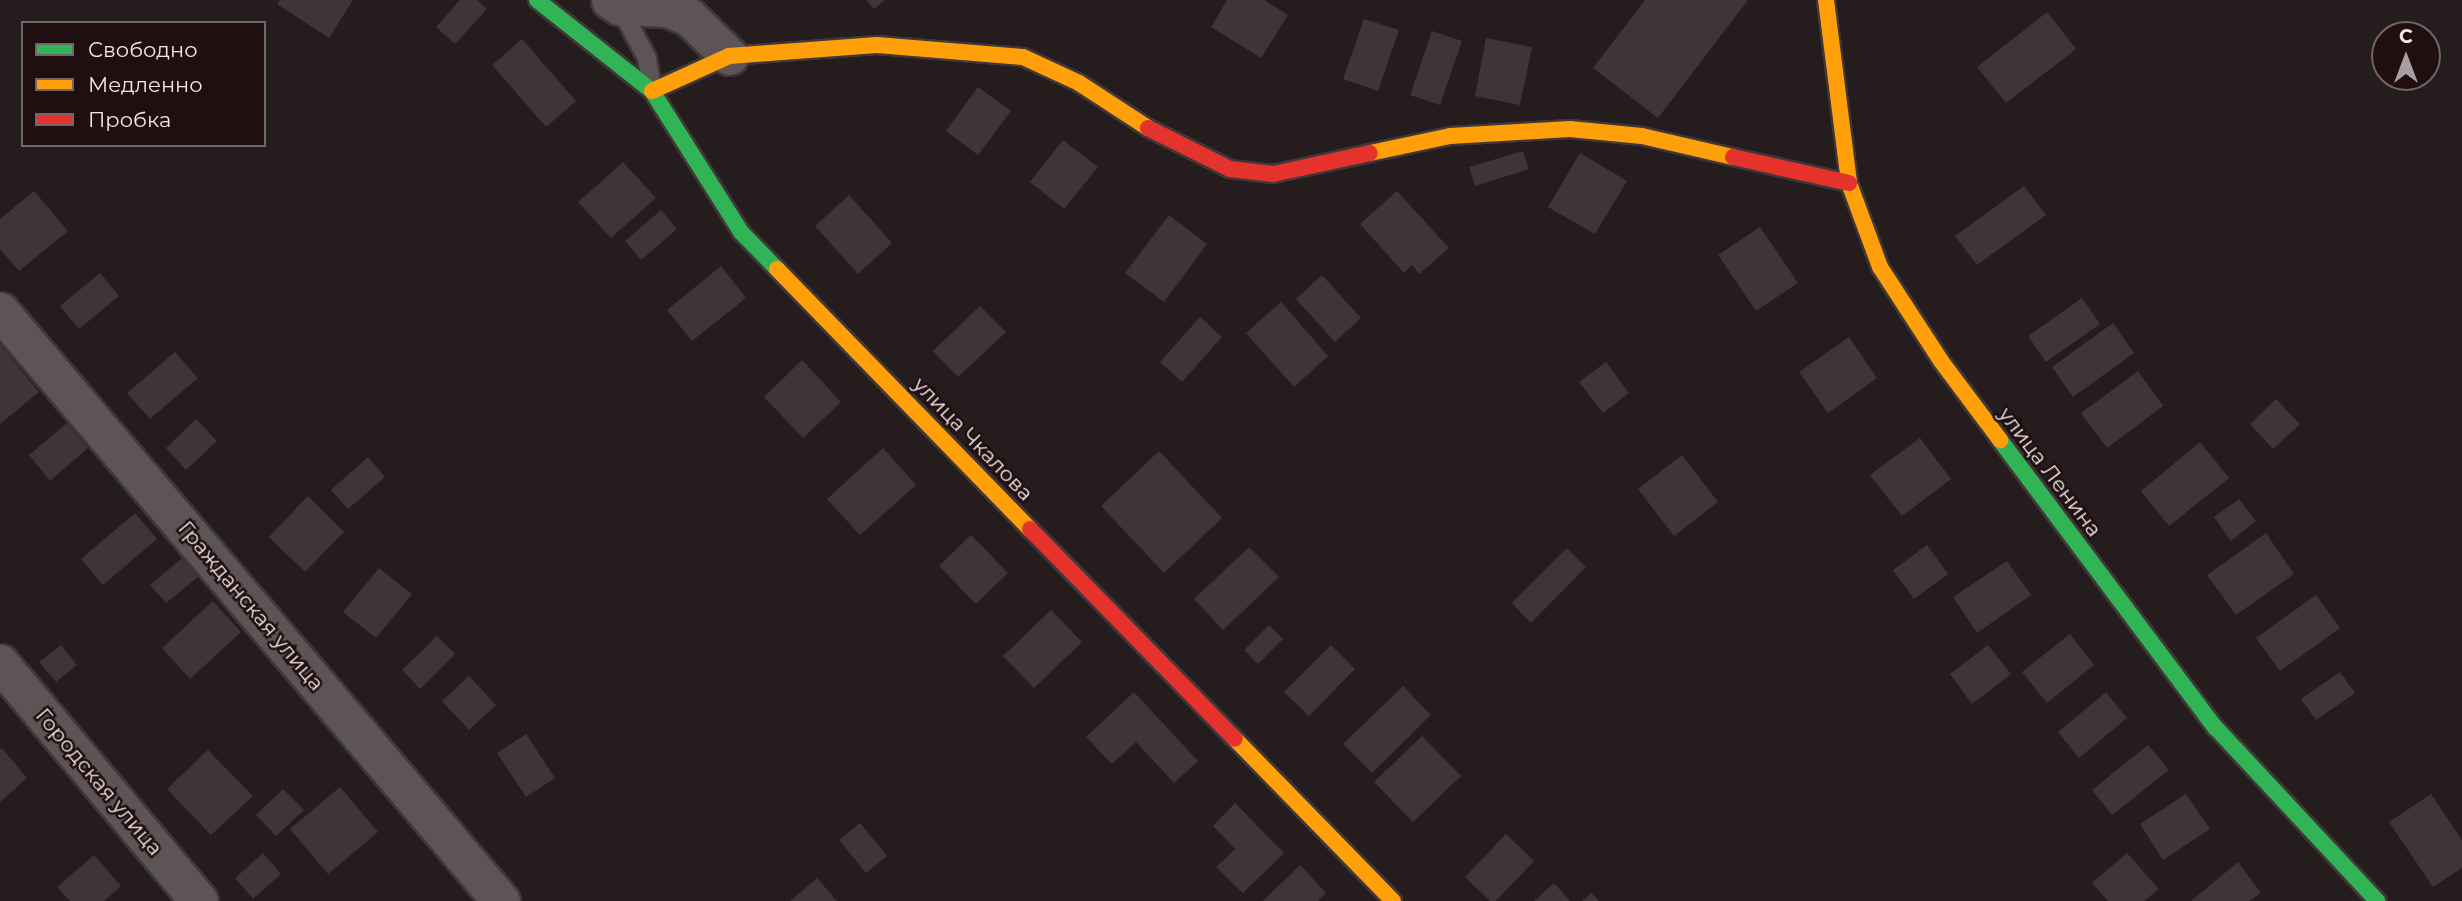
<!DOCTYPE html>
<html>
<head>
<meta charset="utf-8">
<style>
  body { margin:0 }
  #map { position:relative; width:2462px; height:901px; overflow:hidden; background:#251c1d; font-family:Montserrat,sans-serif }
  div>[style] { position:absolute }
  .building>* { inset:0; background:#3e3537 }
  .roads { filter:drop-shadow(2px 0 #3f3738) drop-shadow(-2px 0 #3f3738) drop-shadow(0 2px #3f3738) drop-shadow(0 -2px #3f3738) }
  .lane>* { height:18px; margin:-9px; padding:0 9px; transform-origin:9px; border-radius:9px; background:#5c5455 }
  .street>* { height:37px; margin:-18.5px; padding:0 18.5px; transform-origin:18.5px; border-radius:18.5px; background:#5c5455 }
  .fast>* { height:16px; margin:-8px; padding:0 8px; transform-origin:8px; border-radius:8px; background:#30b455 }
  .slow>* { height:16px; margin:-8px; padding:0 8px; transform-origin:8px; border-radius:8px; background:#ff9f0a }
  .jam>* { height:16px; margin:-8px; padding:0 8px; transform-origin:8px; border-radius:8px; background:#e5322d }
  span { translate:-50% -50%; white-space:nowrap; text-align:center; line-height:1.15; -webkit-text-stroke:5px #1f0f11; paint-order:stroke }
  .street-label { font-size:21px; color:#f2e6e7 }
  .legend { position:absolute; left:21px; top:21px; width:245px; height:126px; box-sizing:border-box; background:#1f0f11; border:2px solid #736567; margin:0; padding:9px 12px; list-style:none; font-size:21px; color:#f2e6e7 }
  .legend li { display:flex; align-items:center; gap:14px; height:35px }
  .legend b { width:35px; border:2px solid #736567 }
  .north { position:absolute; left:2371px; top:21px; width:70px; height:70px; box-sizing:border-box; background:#1f0f11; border:2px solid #736567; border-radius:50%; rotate:0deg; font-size:19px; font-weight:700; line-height:28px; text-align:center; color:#f2e6e7 }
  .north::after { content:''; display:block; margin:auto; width:24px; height:32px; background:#aa9fa0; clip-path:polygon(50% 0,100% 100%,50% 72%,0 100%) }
</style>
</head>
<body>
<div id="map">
  <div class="building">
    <div style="clip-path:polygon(280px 0,353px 0,329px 38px,277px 4px)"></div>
    <div style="clip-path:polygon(460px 0,477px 0,487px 9px,455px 44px,436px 27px)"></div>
    <div style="clip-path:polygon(866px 0,885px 0,874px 9px)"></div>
    <div style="clip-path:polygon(1227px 0,1264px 0,1288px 15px,1261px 58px,1211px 27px)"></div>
    <div style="clip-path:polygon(1645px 0,1748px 0,1658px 118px,1593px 68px)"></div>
    <div style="clip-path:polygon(2047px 12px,2076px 49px,2006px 103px,1977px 67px)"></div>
    <div style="clip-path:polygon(1364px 19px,1399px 30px,1378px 91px,1343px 79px)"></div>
    <div style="clip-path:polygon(1432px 31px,1462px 41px,1440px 105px,1410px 95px)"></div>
    <div style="clip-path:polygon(1486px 38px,1532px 47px,1520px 105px,1475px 96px)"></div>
    <div style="clip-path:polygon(522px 39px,576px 101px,546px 127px,492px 65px)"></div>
    <div style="clip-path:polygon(978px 87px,1011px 111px,978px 155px,946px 131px)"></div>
    <div style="clip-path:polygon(1063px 140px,1098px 167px,1064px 209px,1030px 182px)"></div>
    <div style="clip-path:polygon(1523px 151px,1529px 169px,1475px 186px,1469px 167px)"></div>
    <div style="clip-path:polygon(1580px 153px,1627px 181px,1595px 234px,1548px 207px)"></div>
    <div style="clip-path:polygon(623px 162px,656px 198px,611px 238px,578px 202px)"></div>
    <div style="clip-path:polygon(2024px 186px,2046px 215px,1977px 265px,1955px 236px)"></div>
    <div style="clip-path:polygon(34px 191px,68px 231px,19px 271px,0 249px,0 219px)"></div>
    <div style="clip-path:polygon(1397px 191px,1449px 248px,1419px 274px,1412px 265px,1404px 273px,1360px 224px)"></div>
    <div style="clip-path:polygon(849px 195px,892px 243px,858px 274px,815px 226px)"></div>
    <div style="clip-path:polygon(661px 210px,677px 229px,641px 260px,625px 241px)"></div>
    <div style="clip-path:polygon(1169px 215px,1207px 244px,1164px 302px,1125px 273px)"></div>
    <div style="clip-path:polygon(1760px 227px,1798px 283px,1756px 311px,1718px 255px)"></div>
    <div style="clip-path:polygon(721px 266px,746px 298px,692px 341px,667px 310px)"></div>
    <div style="clip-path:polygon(100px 273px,119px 296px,79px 329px,60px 306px)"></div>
    <div style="clip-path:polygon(1322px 275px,1361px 318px,1335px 342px,1296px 299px)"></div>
    <div style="clip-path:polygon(2082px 298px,2100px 324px,2046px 362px,2028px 336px)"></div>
    <div style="clip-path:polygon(1281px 302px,1328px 356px,1294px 387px,1246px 333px)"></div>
    <div style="clip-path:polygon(980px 306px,1006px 332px,958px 377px,933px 351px)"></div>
    <div style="clip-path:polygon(1200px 317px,1222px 337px,1182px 382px,1160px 362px)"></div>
    <div style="clip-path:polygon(2113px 323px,2134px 353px,2073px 397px,2052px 367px)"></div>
    <div style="clip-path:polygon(1849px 337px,1877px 378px,1828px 413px,1799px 372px)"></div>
    <div style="clip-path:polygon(0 344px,39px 392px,0 424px)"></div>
    <div style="clip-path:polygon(175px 352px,198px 378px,150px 419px,127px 393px)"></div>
    <div style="clip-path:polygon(802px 360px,841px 402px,803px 438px,764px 397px)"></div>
    <div style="clip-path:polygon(1606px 362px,1629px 393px,1603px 413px,1579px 382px)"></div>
    <div style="clip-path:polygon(2138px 371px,2163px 406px,2107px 448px,2081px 413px)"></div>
    <div style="clip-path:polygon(2276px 399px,2300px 424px,2273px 449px,2250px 424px)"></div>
    <div style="clip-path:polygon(196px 419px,217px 441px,186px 470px,166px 448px)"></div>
    <div style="clip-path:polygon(67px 423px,88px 448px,50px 481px,29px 455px)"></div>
    <div style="clip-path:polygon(1920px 438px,1951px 479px,1902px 516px,1870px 475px)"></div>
    <div style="clip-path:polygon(2200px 442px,2229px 478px,2169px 526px,2141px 491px)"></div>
    <div style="clip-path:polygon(883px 448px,916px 485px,860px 535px,827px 499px)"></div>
    <div style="clip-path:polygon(1159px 451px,1222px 518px,1164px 573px,1101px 506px)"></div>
    <div style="clip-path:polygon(1682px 455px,1718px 502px,1674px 536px,1638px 489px)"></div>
    <div style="clip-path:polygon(368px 457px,385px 477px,348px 509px,331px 490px)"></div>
    <div style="clip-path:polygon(308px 496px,344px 532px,305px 572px,269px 537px)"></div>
    <div style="clip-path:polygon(2239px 499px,2256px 521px,2231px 541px,2214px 517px)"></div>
    <div style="clip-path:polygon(135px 513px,157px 539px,103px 585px,81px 559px)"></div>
    <div style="clip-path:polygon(2266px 533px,2294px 574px,2236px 615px,2207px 575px)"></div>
    <div style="clip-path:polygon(971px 535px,1008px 573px,976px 604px,939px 566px)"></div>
    <div style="clip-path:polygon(1927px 545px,1948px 574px,1914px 599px,1893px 570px)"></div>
    <div style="clip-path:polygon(1249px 547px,1279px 577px,1223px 630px,1194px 599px)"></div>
    <div style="clip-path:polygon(1567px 548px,1586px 567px,1531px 623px,1512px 603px)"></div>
    <div style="clip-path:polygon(182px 558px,198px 577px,166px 603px,150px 585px)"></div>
    <div style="clip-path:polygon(2007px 561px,2031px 595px,1977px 633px,1953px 597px)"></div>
    <div style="clip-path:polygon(379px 568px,412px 594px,376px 638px,343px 612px)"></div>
    <div style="clip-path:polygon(2316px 595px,2340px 628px,2280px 671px,2256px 638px)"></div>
    <div style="clip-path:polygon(213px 601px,241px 632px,190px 679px,162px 648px)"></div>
    <div style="clip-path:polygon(1051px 610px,1082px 642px,1034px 688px,1003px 656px)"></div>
    <div style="clip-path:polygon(1269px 625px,1283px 639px,1258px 664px,1244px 650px)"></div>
    <div style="clip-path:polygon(2070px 634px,2094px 665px,2047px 703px,2022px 672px)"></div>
    <div style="clip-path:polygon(437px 636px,455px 654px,420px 689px,402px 670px)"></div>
    <div style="clip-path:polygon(61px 645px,77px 665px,56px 682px,39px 662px)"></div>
    <div style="clip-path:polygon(1331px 645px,1355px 669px,1309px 716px,1284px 692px)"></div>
    <div style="clip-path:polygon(1988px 645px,2011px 674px,1972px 704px,1950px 674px)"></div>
    <div style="clip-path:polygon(2340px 672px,2355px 693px,2316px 720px,2301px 699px)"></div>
    <div style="clip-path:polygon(469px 676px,496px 705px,469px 730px,442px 701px)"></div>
    <div style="clip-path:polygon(1403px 686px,1431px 715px,1372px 773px,1343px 744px)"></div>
    <div style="clip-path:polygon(1134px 692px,1198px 761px,1174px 783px,1136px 742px,1112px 764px,1086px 737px)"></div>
    <div style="clip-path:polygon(2106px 692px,2127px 718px,2079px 758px,2058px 732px)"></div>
    <div style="clip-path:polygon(526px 734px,555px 778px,526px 797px,497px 753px)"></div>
    <div style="clip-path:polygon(1422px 736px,1461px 776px,1413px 822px,1374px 782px)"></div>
    <div style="clip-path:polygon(2148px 745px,2169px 770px,2112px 815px,2092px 790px)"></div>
    <div style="clip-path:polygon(2px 748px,27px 778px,0 802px,0 749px)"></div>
    <div style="clip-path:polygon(208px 750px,253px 796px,211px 835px,167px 789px)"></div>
    <div style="clip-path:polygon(340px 787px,378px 832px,328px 874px,290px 829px)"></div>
    <div style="clip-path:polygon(283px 789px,304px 810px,276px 836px,256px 815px)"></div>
    <div style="clip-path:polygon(2186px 794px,2210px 829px,2163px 860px,2140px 824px)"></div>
    <div style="clip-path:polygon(2431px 794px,2462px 840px,2462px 868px,2433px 887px,2389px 822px)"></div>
    <div style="clip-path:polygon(1235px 803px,1284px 853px,1243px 893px,1216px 867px,1235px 849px,1213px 826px)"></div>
    <div style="clip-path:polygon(860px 823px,887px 856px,866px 873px,839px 840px)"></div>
    <div style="clip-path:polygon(1506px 834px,1534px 861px,1496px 901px,1490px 901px,1465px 877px)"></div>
    <div style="clip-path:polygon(263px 853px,281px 874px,253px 899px,235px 878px)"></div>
    <div style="clip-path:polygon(2127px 853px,2159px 889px,2144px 901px,2108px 901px,2092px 883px)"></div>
    <div style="clip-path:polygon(94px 855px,121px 886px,104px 901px,70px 901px,57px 887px)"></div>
    <div style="clip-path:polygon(2238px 862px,2261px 893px,2249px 901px,2191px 901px)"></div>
    <div style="clip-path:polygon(1300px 865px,1326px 893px,1318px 901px,1263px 901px)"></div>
    <div style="clip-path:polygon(817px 878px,837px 901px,790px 901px)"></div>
    <div style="clip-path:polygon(1554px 883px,1570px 901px,1534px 901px)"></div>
    <div style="clip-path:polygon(1591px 893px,1599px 901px,1582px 901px)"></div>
  </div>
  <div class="roads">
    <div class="lane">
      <div style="left:619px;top:6px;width:59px;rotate:61.7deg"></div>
      <div style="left:647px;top:58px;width:26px;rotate:81deg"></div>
    </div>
    <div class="street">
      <div style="left:610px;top:0;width:11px;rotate:34deg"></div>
      <div style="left:619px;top:6px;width:48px;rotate:2.4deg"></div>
      <div style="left:667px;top:8px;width:24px;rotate:22deg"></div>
      <div style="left:689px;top:17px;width:56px;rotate:44.3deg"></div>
      <div style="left:0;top:311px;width:774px;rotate:49.66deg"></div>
      <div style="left:0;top:663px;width:310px;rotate:50.1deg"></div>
    </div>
    <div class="fast">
      <div style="left:537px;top:0;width:147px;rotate:38.4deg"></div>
      <div style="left:652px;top:91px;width:167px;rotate:57.7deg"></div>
      <div style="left:741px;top:232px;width:52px;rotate:45.8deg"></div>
      <div style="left:2000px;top:440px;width:359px;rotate:53.2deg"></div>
      <div style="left:2215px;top:727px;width:238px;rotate:47deg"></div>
    </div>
    <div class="slow">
      <div style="left:1826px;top:0;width:184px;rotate:82.8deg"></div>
      <div style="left:1849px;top:183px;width:90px;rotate:69.7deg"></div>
      <div style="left:1880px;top:267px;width:112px;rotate:57deg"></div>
      <div style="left:1941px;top:361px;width:99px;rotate:53.2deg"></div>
      <div style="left:652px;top:91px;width:85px;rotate:-24.4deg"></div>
      <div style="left:729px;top:56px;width:148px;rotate:-4.3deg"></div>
      <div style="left:877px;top:45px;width:146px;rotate:4.7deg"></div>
      <div style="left:1023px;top:57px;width:62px;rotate:24.9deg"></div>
      <div style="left:1079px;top:83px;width:82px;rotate:33.1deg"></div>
      <div style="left:1370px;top:153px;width:82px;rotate:-12deg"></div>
      <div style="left:1450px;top:136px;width:120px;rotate:-3.3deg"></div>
      <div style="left:1570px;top:129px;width:72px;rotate:5.6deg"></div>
      <div style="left:1642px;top:136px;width:93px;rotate:13deg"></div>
      <div style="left:777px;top:269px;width:363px;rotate:45.8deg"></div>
      <div style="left:1235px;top:739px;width:226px;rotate:45.7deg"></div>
    </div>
    <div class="jam">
      <div style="left:1148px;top:128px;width:92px;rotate:26.6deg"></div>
      <div style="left:1230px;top:169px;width:43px;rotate:6.6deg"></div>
      <div style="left:1273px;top:174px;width:99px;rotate:-12.2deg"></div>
      <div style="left:1733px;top:157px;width:119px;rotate:12.6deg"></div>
      <div style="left:1030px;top:529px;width:293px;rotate:45.7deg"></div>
    </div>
  </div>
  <div class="street-label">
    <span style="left:973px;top:439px;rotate:46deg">улица Чкалова</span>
    <span style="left:2050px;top:472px;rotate:53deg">улица Ленина</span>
    <span style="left:251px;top:606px;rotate:50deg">Гражданская улица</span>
    <span style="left:99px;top:782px;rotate:50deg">Городская улица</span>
  </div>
  <ul class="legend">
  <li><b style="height:9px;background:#30b455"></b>Свободно</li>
  <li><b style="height:9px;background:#ff9f0a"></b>Медленно</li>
  <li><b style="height:9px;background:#e5322d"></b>Пробка</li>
  </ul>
  <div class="north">С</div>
</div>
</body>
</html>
